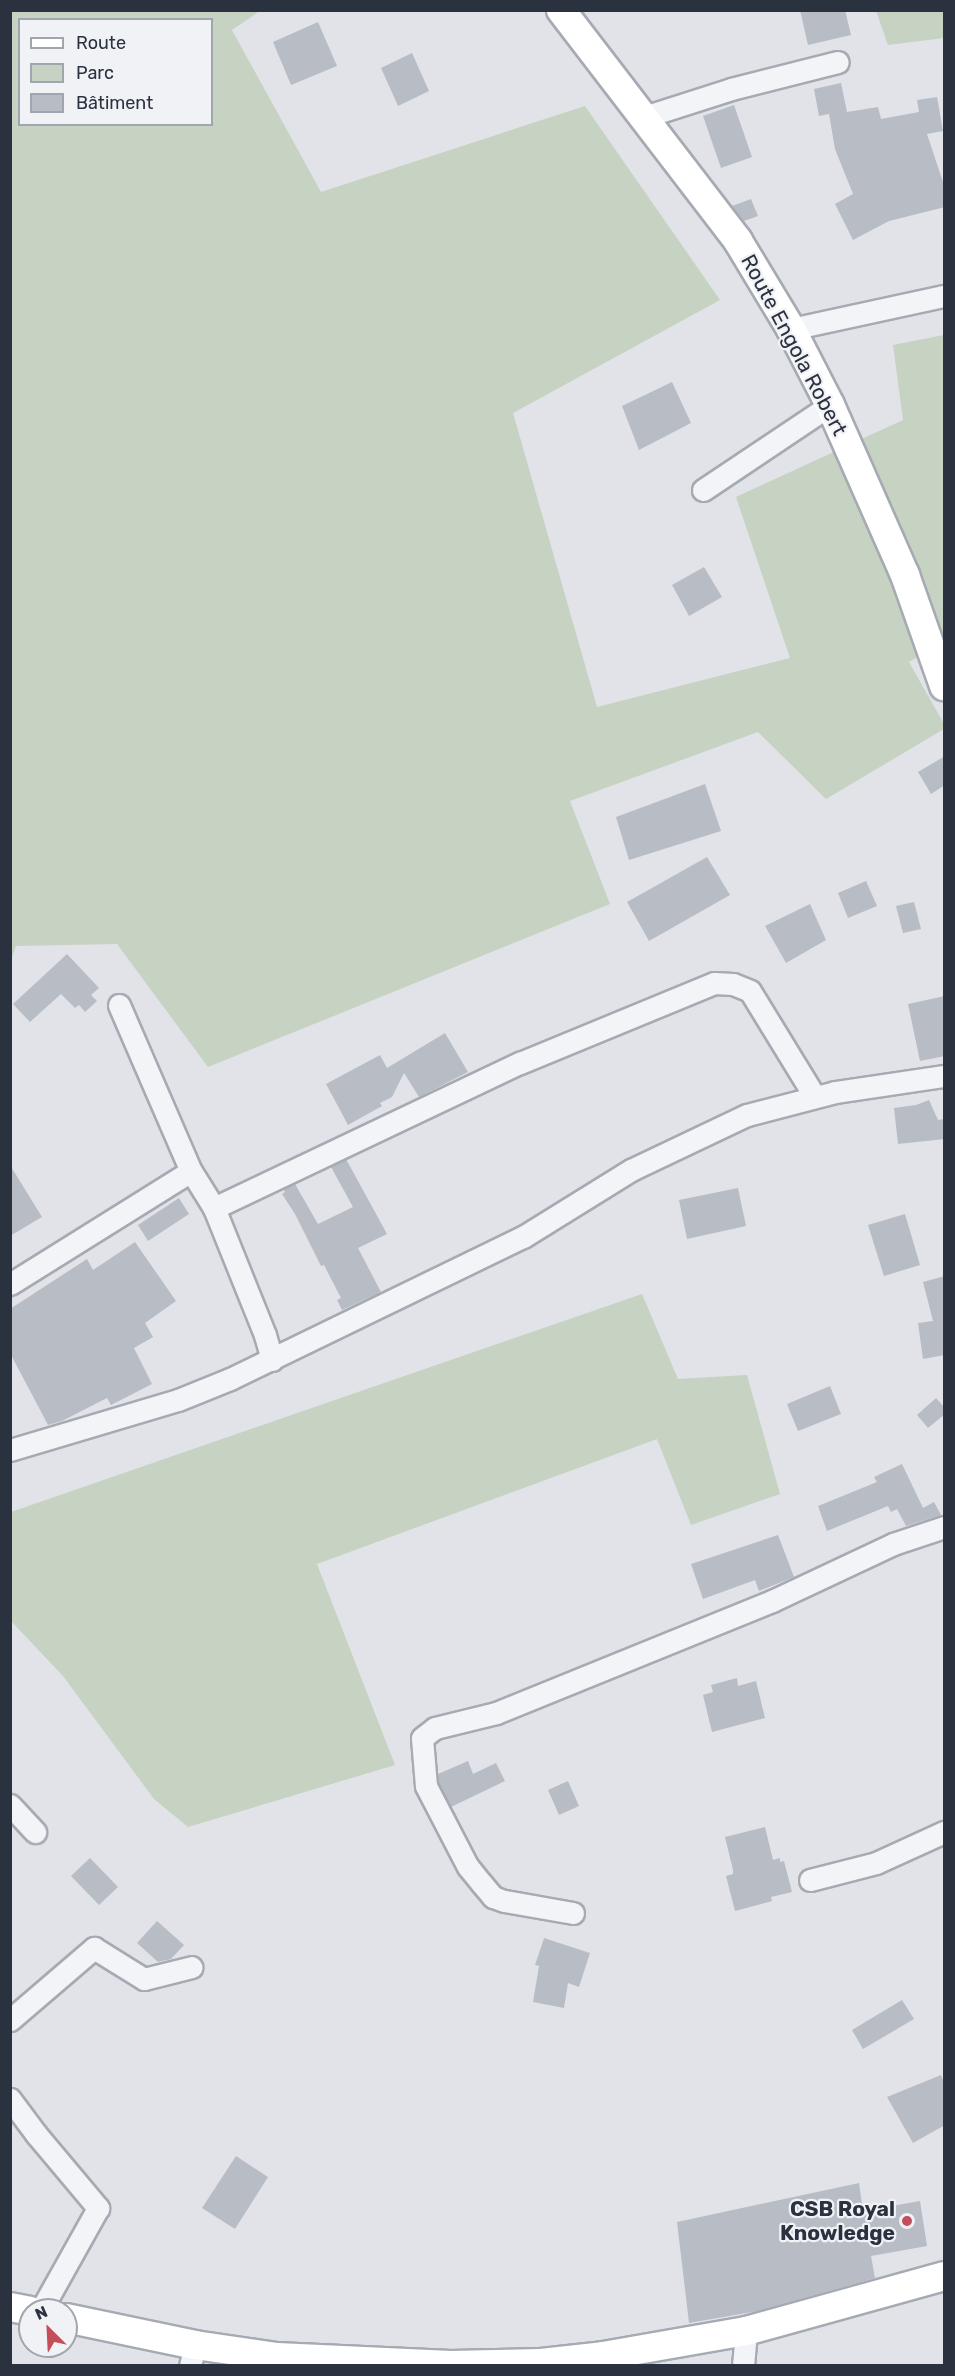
<!DOCTYPE html>
<html>
<head>
<meta charset="utf-8">
<style>
  body { margin:0 }
  #map { position:relative; width:955px; height:2376px; overflow:hidden; background:#e1e3e8; font-family:Rubik,sans-serif }
  div>[style] { position:absolute }
  .green>* { inset:0; background:#c6d2c2 }
  .building>* { inset:0; background:#b8bcc5 }
  .roads { filter:drop-shadow(2px 0 #a6aab2) drop-shadow(-2px 0 #a6aab2) drop-shadow(0 2px #a6aab2) drop-shadow(0 -2px #a6aab2) }
  .street>* { height:21px; margin:-10.5px; padding:0 10.5px; transform-origin:10.5px; border-radius:10.5px; background:#f3f4f7 }
  .secondary>* { height:28px; margin:-14px; padding:0 14px; transform-origin:14px; border-radius:14px; background:#fff }
  .dots>* { width:16px; height:16px; translate:-50% -50%; box-sizing:border-box; border:3px solid #f0f2f6; border-radius:50% }
  span { translate:-50% -50%; white-space:nowrap; text-align:center; line-height:1.15; -webkit-text-stroke:4.5px #f0f2f6; paint-order:stroke }
  .street-label { font-size:21px; color:#2a313f }
  .poi-label { font-size:21px; color:#2a313f; font-weight:700 }
  .right { translate:-100% -50%; text-align:right }
  .frame { position:absolute; inset:0; border:12px solid #2a313f; pointer-events:none }
  .legend { position:absolute; left:18px; top:18px; width:195px; height:108px; box-sizing:border-box; background:#f0f2f6; border:2px solid #a1a5ad; margin:0; padding:8px 10px; list-style:none; font-size:18px; color:#2a313f }
  .legend li { display:flex; align-items:center; gap:12px; height:30px }
  .legend b { width:30px; border:2px solid #a1a5ad }
  .north { position:absolute; left:18px; top:2298px; width:60px; height:60px; box-sizing:border-box; background:#f0f2f6; border:2px solid #a1a5ad; border-radius:50%; rotate:336deg; font-size:16px; font-weight:700; line-height:24px; text-align:center; color:#2a313f }
  .north::after { content:''; display:block; margin:auto; width:21px; height:27px; background:#c54e5b; clip-path:polygon(50% 0,100% 100%,50% 72%,0 100%) }
</style>
</head>
<body>
<div id="map">
  <div class="green">
    <div style="clip-path:polygon(evenodd,11px 11px,260px 11px,232px 30px,321px 192px,585px 106px,720px 300px,513px 413px,597px 707px,790px 658px,736px 497px,903px 420px,893px 345px,944px 335px,944px 641px,909px 662px,944px 724px,944px 729px,826px 799px,758px 732px,570px 801px,610px 904px,208px 1067px,117px 944px,16px 946px,11px 960px,11px 11px,20px 20px,212px 20px,212px 124px,20px 124px,20px 20px)"></div>
    <div style="clip-path:polygon(876px 11px,944px 11px,944px 38px,888px 45px)"></div>
    <div style="clip-path:polygon(642px 1294px,678px 1379px,747px 1375px,780px 1494px,691px 1525px,657px 1439px,317px 1564px,395px 1765px,188px 1827px,154px 1799px,63px 1676px,11px 1621px,11px 1512px)"></div>
  </div>
  <div class="building">
    <div style="clip-path:polygon(800px 10px,845px 10px,851px 35px,808px 45px)"></div>
    <div style="clip-path:polygon(318px 22px,337px 66px,291px 85px,273px 42px)"></div>
    <div style="clip-path:polygon(412px 53px,429px 91px,398px 106px,381px 68px)"></div>
    <div style="clip-path:polygon(841px 83px,847px 112px,878px 107px,881px 119px,919px 112px,917px 100px,937px 97px,943px 131px,927px 134px,945px 188px,945px 207px,889px 221px,853px 240px,835px 204px,853px 194px,835px 149px,829px 114px,819px 116px,814px 89px)"></div>
    <div style="clip-path:polygon(734px 105px,752px 157px,721px 168px,703px 116px)"></div>
    <div style="clip-path:polygon(751px 199px,758px 216px,744px 221px,732px 206px)"></div>
    <div style="clip-path:polygon(672px 382px,691px 423px,639px 450px,622px 406px)"></div>
    <div style="clip-path:polygon(704px 567px,722px 597px,689px 616px,672px 585px)"></div>
    <div style="clip-path:polygon(945px 756px,945px 785px,931px 794px,918px 772px)"></div>
    <div style="clip-path:polygon(705px 784px,721px 831px,629px 860px,616px 817px)"></div>
    <div style="clip-path:polygon(707px 857px,730px 895px,649px 941px,627px 902px)"></div>
    <div style="clip-path:polygon(866px 881px,877px 906px,848px 918px,838px 893px)"></div>
    <div style="clip-path:polygon(914px 902px,921px 929px,903px 933px,896px 906px)"></div>
    <div style="clip-path:polygon(810px 904px,826px 940px,786px 963px,765px 926px)"></div>
    <div style="clip-path:polygon(67px 954px,99px 988px,91px 995px,97px 1001px,85px 1012px,79px 1005px,75px 1008px,61px 994px,30px 1022px,13px 1004px)"></div>
    <div style="clip-path:polygon(945px 996px,945px 1056px,920px 1061px,908px 1004px)"></div>
    <div style="clip-path:polygon(445px 1033px,468px 1072px,419px 1097px,404px 1073px,392px 1097px,380px 1103px,382px 1106px,348px 1125px,326px 1084px,380px 1055px,387px 1068px)"></div>
    <div style="clip-path:polygon(929px 1100px,938px 1120px,945px 1119px,945px 1139px,898px 1144px,894px 1108px,916px 1105px)"></div>
    <div style="clip-path:polygon(346px 1159px,387px 1234px,358px 1248px,381px 1292px,342px 1310px,337px 1300px,341px 1298px,324px 1265px,321px 1266px,295px 1214px,282px 1194px,285px 1192px,283px 1189px,295px 1184px,318px 1224px,353px 1207px,331px 1167px)"></div>
    <div style="clip-path:polygon(10px 1165px,42px 1217px,10px 1236px)"></div>
    <div style="clip-path:polygon(738px 1188px,746px 1226px,687px 1239px,679px 1200px)"></div>
    <div style="clip-path:polygon(179px 1198px,189px 1214px,148px 1241px,138px 1225px)"></div>
    <div style="clip-path:polygon(905px 1214px,920px 1265px,884px 1276px,868px 1225px)"></div>
    <div style="clip-path:polygon(135px 1242px,176px 1301px,145px 1323px,153px 1337px,134px 1348px,152px 1384px,111px 1405px,107px 1398px,62px 1421px,48px 1425px,10px 1353px,10px 1309px,87px 1259px,93px 1270px)"></div>
    <div style="clip-path:polygon(945px 1276px,945px 1355px,923px 1359px,918px 1323px,933px 1321px,923px 1282px)"></div>
    <div style="clip-path:polygon(830px 1386px,841px 1414px,798px 1431px,787px 1404px)"></div>
    <div style="clip-path:polygon(936px 1398px,945px 1408px,945px 1414px,928px 1428px,917px 1415px)"></div>
    <div style="clip-path:polygon(902px 1464px,923px 1508px,934px 1502px,941px 1515px,906px 1526px,897px 1509px,891px 1512px,888px 1506px,827px 1531px,818px 1506px,877px 1482px,874px 1477px)"></div>
    <div style="clip-path:polygon(778px 1535px,794px 1577px,759px 1591px,755px 1580px,703px 1599px,691px 1564px)"></div>
    <div style="clip-path:polygon(737px 1678px,738px 1686px,756px 1681px,765px 1718px,712px 1732px,703px 1695px,713px 1692px,711px 1685px)"></div>
    <div style="clip-path:polygon(468px 1761px,473px 1774px,496px 1763px,505px 1781px,451px 1807px,438px 1782px,438px 1774px)"></div>
    <div style="clip-path:polygon(568px 1781px,579px 1806px,559px 1815px,548px 1790px)"></div>
    <div style="clip-path:polygon(765px 1827px,773px 1860px,780px 1858px,780px 1862px,784px 1861px,792px 1892px,771px 1897px,772px 1901px,735px 1911px,726px 1876px,733px 1874px,733px 1870px,725px 1837px)"></div>
    <div style="clip-path:polygon(90px 1858px,118px 1887px,99px 1905px,71px 1876px)"></div>
    <div style="clip-path:polygon(157px 1921px,184px 1945px,171px 1959px,158px 1962px,137px 1943px)"></div>
    <div style="clip-path:polygon(544px 1938px,590px 1953px,579px 1987px,568px 1983px,564px 2008px,533px 2002px,539px 1966px,535px 1965px)"></div>
    <div style="clip-path:polygon(902px 2000px,914px 2019px,863px 2049px,852px 2030px)"></div>
    <div style="clip-path:polygon(941px 2075px,945px 2085px,945px 2125px,913px 2143px,887px 2097px)"></div>
    <div style="clip-path:polygon(236px 2156px,268px 2177px,235px 2229px,202px 2208px)"></div>
    <div style="clip-path:polygon(859px 2183px,863px 2211px,920px 2201px,927px 2246px,871px 2256px,875px 2278px,758px 2311px,689px 2323px,677px 2222px)"></div>
  </div>
  <div class="roads">
    <div class="street">
      <div style="left:644px;top:117px;width:91px;rotate:-17.8deg"></div>
      <div style="left:731px;top:89px;width:110px;rotate:-14.2deg"></div>
      <div style="left:791px;top:329px;width:157px;rotate:-12.2deg"></div>
      <div style="left:703px;top:490px;width:153px;rotate:-33.8deg"></div>
      <div style="left:119px;top:1005px;width:181px;rotate:66.6deg"></div>
      <div style="left:191px;top:1171px;width:44px;rotate:58.1deg"></div>
      <div style="left:214px;top:1208px;width:137px;rotate:68.1deg"></div>
      <div style="left:265px;top:1335px;width:26px;rotate:74deg"></div>
      <div style="left:214px;top:1208px;width:339px;rotate:-25.4deg"></div>
      <div style="left:520px;top:1063px;width:210px;rotate:-22.4deg"></div>
      <div style="left:714px;top:983px;width:19px;rotate:3deg"></div>
      <div style="left:733px;top:984px;width:18px;rotate:22deg"></div>
      <div style="left:750px;top:991px;width:124px;rotate:58.5deg"></div>
      <div style="left:10px;top:1284px;width:213px;rotate:-32deg"></div>
      <div style="left:10px;top:1450px;width:175px;rotate:-16.6deg"></div>
      <div style="left:178px;top:1400px;width:56px;rotate:-22deg"></div>
      <div style="left:230px;top:1379px;width:326px;rotate:-25.9deg"></div>
      <div style="left:523px;top:1237px;width:127px;rotate:-31.8deg"></div>
      <div style="left:631px;top:1170px;width:128px;rotate:-25.4deg"></div>
      <div style="left:747px;top:1115px;width:91px;rotate:-14.6deg"></div>
      <div style="left:835px;top:1092px;width:110px;rotate:-8.4deg"></div>
      <div style="left:10px;top:1805px;width:37px;rotate:47deg"></div>
      <div style="left:810px;top:1880px;width:68px;rotate:-14.4deg"></div>
      <div style="left:876px;top:1863px;width:75px;rotate:-24.5deg"></div>
      <div style="left:573px;top:1913px;width:70px;rotate:-170.1deg"></div>
      <div style="left:504px;top:1901px;width:12px;rotate:-160deg"></div>
      <div style="left:493px;top:1897px;width:17px;rotate:-130deg"></div>
      <div style="left:482px;top:1884px;width:22px;rotate:-129deg"></div>
      <div style="left:468px;top:1867px;width:91px;rotate:-117.4deg"></div>
      <div style="left:426px;top:1786px;width:48px;rotate:-94.8deg"></div>
      <div style="left:422px;top:1738px;width:16px;rotate:-38deg"></div>
      <div style="left:435px;top:1728px;width:63px;rotate:-13.8deg"></div>
      <div style="left:496px;top:1713px;width:298px;rotate:-22.1deg"></div>
      <div style="left:772px;top:1601px;width:134px;rotate:-25.2deg"></div>
      <div style="left:893px;top:1544px;width:54px;rotate:-18.4deg"></div>
      <div style="left:10px;top:2020px;width:111px;rotate:-40.6deg"></div>
      <div style="left:94px;top:1948px;width:59px;rotate:31.8deg"></div>
      <div style="left:144px;top:1979px;width:49px;rotate:-14deg"></div>
      <div style="left:10px;top:2099px;width:44px;rotate:53.4deg"></div>
      <div style="left:36px;top:2134px;width:97px;rotate:50deg"></div>
      <div style="left:98px;top:2208px;width:117px;rotate:119.2deg"></div>
      <div style="left:190px;top:2366px;width:22px;rotate:-77deg"></div>
      <div style="left:743px;top:2366px;width:35px;rotate:-85deg"></div>
    </div>
    <div class="secondary">
      <div style="left:561px;top:10px;width:291px;rotate:52.5deg"></div>
      <div style="left:738px;top:241px;width:103px;rotate:58.9deg"></div>
      <div style="left:791px;top:329px;width:85px;rotate:62.8deg"></div>
      <div style="left:830px;top:405px;width:186px;rotate:66.2deg"></div>
      <div style="left:905px;top:575px;width:118px;rotate:70.6deg"></div>
      <div style="left:10px;top:2307px;width:20px;rotate:11deg"></div>
      <div style="left:66px;top:2318px;width:132px;rotate:11.8deg"></div>
      <div style="left:195px;top:2345px;width:83px;rotate:8.3deg"></div>
      <div style="left:277px;top:2357px;width:174px;rotate:2.6deg"></div>
      <div style="left:451px;top:2365px;width:90px;rotate:-1.3deg"></div>
      <div style="left:541px;top:2363px;width:62px;rotate:-6.4deg"></div>
      <div style="left:603px;top:2356px;width:145px;rotate:-9.9deg"></div>
      <div style="left:746px;top:2331px;width:205px;rotate:-15.5deg"></div>
    </div>
  </div>
  <div class="dots">
    <div style="left:907px;top:2221px;background:#c54e5b"></div>
  </div>
  <div class="street-label">
    <span style="left:794px;top:345px;rotate:62deg">Route Engola Robert</span>
  </div>
  <div class="poi-label">
    <span class="right" style="left:895px;top:2221px">CSB Royal<br>Knowledge</span>
  </div>
  <div class="frame"></div>
  <ul class="legend">
  <li><b style="height:8px;background:#fff"></b>Route</li>
  <li><b style="height:16px;background:#c6d2c2"></b>Parc</li>
  <li><b style="height:16px;background:#b8bcc5"></b>Bâtiment</li>
  </ul>
  <div class="north">N</div>
</div>
</body>
</html>
